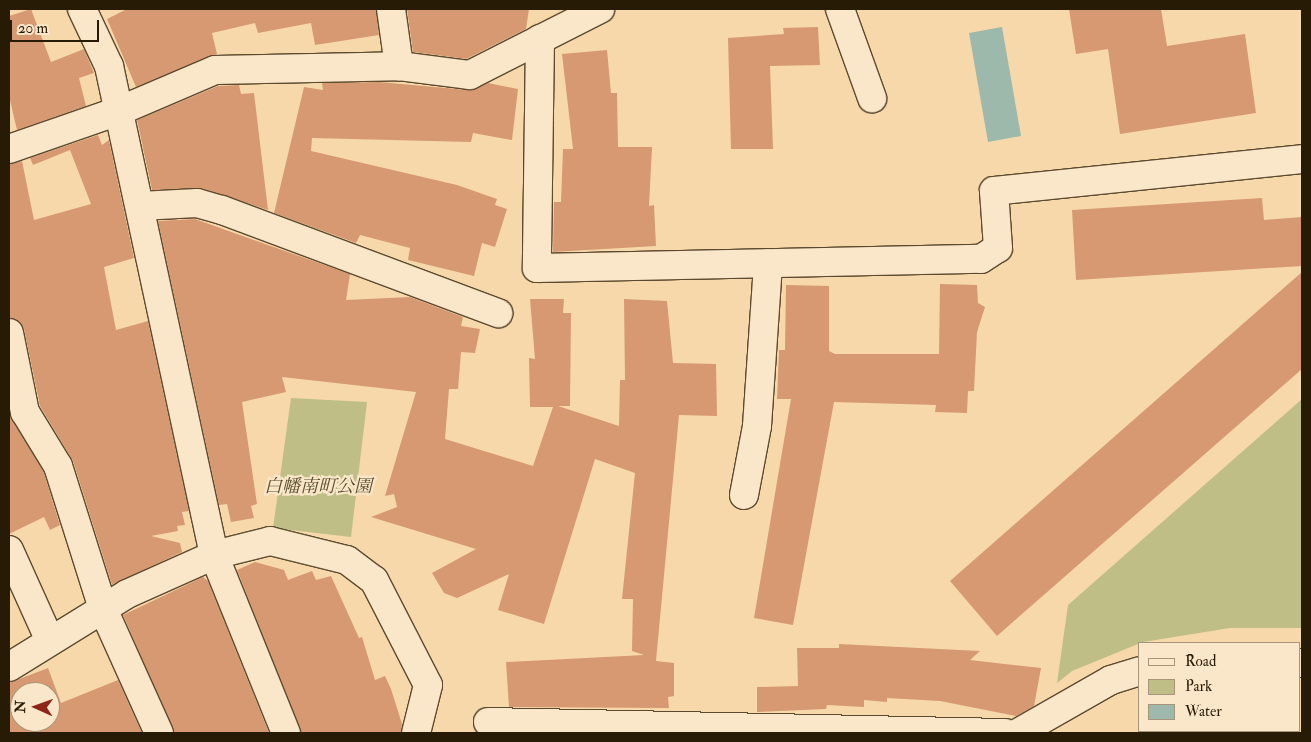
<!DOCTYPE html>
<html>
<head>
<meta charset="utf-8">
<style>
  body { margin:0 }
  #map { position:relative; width:1311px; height:742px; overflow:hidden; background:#f7d8aa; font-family:"IM FELL Double Pica","Noto Serif JP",serif }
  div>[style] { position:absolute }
  .green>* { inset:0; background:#bfbe86 }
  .water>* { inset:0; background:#9db9ac }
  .building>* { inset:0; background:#d79972 }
  .roads { filter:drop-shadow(1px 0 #5c4a2f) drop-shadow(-1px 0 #5c4a2f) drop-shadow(0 1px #5c4a2f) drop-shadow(0 -1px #5c4a2f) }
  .minor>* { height:28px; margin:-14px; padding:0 14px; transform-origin:14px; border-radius:14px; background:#fae6c8 }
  span { translate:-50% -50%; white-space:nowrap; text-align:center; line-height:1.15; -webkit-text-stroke:4.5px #fae6c8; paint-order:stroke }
  .park-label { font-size:18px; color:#554c2c; font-style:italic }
  .frame { position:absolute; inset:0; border:10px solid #281b06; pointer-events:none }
  .legend { position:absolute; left:1138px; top:642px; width:162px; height:90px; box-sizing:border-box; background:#fae6c8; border:1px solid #a6957a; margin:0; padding:6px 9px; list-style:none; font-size:15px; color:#281b06 }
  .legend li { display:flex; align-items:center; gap:10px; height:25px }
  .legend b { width:25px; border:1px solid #a6957a }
  .north { position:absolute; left:10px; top:682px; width:50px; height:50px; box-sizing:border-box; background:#fae6c8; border:1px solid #a6957a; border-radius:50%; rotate:272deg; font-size:14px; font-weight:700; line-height:20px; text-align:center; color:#281b06 }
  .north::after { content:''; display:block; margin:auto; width:18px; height:22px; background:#8f2418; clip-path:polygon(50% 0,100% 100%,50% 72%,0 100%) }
  .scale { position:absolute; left:10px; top:20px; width:89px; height:22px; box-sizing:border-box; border:2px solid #281b06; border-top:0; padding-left:6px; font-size:15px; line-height:18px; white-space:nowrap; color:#281b06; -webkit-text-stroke:4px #fae6c8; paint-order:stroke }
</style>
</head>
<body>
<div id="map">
  <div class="green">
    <div style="clip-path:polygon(291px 398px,367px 402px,351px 537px,273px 528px)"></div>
    <div style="clip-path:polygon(1302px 399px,1302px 628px,1230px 628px,1143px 642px,1072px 671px,1057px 683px,1068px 605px)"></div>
  </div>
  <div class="water">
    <div style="clip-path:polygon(1002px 27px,1021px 136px,988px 142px,969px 33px)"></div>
  </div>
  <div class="building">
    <div style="clip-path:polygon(31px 9px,51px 62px,84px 49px,94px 73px,79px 78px,86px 106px,17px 130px,9px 96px,9px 16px)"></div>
    <div style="clip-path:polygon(127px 9px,376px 9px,379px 35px,315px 45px,311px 23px,258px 33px,255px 23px,212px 33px,217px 54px,136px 87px,107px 19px)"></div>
    <div style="clip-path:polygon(407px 9px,529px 9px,526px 29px,466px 59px,413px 52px)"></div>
    <div style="clip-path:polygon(1069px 9px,1161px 9px,1167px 46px,1245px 34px,1256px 113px,1120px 134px,1108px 49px,1076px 54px)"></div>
    <div style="clip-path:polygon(818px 27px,820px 65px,770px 66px,773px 149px,731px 149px,728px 38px,784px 34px,783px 28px)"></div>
    <div style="clip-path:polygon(607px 50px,611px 93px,617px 93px,618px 147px,652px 147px,649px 206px,654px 205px,656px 246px,553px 252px,554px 202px,561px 202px,563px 149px,573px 149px,562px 54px)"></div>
    <div style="clip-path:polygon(379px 82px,468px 90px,488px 83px,518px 89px,512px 140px,473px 133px,471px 142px,312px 138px,311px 151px,457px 185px,497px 199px,495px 205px,507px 209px,495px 247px,482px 243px,474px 276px,408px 260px,410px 248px,360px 235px,356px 243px,274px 213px,304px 87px,323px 90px,322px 83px)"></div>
    <div style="clip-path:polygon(239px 85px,241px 94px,254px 93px,268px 210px,201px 188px,152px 190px,137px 120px,218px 86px)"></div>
    <div style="clip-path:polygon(98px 135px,102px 145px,109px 140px,134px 258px,104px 267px,116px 330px,148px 321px,189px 511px,182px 512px,185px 525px,177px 526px,178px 531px,151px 536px,180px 543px,182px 552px,112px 585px,73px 461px,40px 406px,24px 329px,20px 322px,9px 318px,9px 164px,22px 161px,34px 220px,91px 204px,70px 150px,33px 165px,30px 158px)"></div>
    <div style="clip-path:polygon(1262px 198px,1264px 220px,1302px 217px,1302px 266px,1076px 280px,1072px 210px)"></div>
    <div style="clip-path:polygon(195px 219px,350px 274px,346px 300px,410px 297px,463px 317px,461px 326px,480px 329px,475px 353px,461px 352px,458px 389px,449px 389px,445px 439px,533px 466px,553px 407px,530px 407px,529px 358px,535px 359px,530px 299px,564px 299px,563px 313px,571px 313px,570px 406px,558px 406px,619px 426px,620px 380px,625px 380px,624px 299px,667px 301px,673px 363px,716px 364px,717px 416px,679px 415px,656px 661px,674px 663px,674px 696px,668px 697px,669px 708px,509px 707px,506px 662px,644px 655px,632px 651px,633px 599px,622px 599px,635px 473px,595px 459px,544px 624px,498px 610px,509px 574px,457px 598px,444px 593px,432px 573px,476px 549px,371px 517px,397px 507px,394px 494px,385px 496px,416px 392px,282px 377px,286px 392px,242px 402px,257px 504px,251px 506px,254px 518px,231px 522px,227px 504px,219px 505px,158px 221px)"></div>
    <div style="clip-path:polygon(1302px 272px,1302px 369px,997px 636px,950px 581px)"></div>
    <div style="clip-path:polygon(940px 284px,977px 285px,978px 303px,985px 307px,977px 332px,974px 391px,968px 391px,967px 413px,935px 412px,936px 405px,834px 402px,793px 625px,754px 618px,791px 399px,777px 399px,779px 350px,785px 350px,786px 285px,829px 286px,829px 351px,835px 354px,939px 354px)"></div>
    <div style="clip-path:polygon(9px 410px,44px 473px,60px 525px,50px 530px,44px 517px,9px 534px)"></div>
    <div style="clip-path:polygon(255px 562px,284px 570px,288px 580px,312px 571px,316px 580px,331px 576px,359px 638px,362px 637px,375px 680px,385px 676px,391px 689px,402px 724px,401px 733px,301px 733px,237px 570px)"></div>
    <div style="clip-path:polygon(203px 577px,208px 581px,269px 733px,174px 733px,123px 615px)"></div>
    <div style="clip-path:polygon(839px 644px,980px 651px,970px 660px,1041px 668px,1034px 706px,1016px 716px,940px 701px,887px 698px,887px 702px,864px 700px,864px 707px,827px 705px,826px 709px,757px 712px,757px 687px,798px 686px,797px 648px,839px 648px)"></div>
    <div style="clip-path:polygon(evenodd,48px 668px,61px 703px,118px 680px,142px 733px,9px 733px,9px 683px,48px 668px,20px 692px,50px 692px,50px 722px,20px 722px,20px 692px)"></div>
  </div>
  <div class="roads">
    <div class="minor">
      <div style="left:82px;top:9px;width:63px;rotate:64.7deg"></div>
      <div style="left:109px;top:66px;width:500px;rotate:77.88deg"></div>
      <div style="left:214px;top:555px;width:192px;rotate:68deg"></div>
      <div style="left:391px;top:9px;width:58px;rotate:82deg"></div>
      <div style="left:840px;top:9px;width:95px;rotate:70.2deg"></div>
      <div style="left:540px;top:39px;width:229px;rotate:90.8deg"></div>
      <div style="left:537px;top:268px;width:444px;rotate:-1.2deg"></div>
      <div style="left:981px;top:259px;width:20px;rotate:-33deg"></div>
      <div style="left:998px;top:248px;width:57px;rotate:-94deg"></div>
      <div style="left:994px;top:191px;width:310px;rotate:-5.9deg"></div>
      <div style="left:9px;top:149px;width:116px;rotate:-19.1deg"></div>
      <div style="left:119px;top:111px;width:104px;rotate:-23.1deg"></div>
      <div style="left:215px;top:70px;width:184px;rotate:-1.2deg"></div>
      <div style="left:399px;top:66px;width:72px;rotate:7.2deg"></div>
      <div style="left:470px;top:75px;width:146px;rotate:-26.9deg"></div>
      <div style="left:140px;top:206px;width:57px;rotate:-3deg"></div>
      <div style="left:197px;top:203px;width:26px;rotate:16deg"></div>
      <div style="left:222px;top:210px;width:295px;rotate:20.5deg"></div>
      <div style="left:9px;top:333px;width:81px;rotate:78.6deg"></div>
      <div style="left:25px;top:412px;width:63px;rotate:58.6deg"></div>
      <div style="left:58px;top:466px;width:150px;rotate:72.5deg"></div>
      <div style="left:103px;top:609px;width:136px;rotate:65.7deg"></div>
      <div style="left:744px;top:495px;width:70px;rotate:-79.3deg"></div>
      <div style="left:757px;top:426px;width:163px;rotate:-86.1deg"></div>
      <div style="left:9px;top:550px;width:100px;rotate:65.7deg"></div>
      <div style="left:1300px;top:663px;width:2px"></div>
      <div style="left:9px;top:667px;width:139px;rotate:-31.7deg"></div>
      <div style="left:127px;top:594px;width:95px;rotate:-24.1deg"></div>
      <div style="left:214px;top:555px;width:58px;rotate:-14deg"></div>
      <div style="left:270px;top:541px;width:79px;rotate:13.9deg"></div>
      <div style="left:347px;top:560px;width:34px;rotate:37deg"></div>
      <div style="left:374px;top:580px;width:118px;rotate:62.8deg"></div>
      <div style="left:428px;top:685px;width:49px;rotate:104deg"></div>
      <div style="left:488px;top:722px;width:517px;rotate:1.22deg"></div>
      <div style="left:1018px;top:733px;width:107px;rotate:-29.7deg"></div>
      <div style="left:1111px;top:680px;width:30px;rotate:-17deg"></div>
    </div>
  </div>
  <div class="park-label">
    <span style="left:318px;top:487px">白幡南町公園</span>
  </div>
  <div class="frame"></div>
  <ul class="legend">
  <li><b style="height:6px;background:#fae6c8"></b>Road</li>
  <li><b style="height:14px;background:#bfbe86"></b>Park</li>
  <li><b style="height:14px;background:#9db9ac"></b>Water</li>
  </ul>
  <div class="north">N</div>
  <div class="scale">20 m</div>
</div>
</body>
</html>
